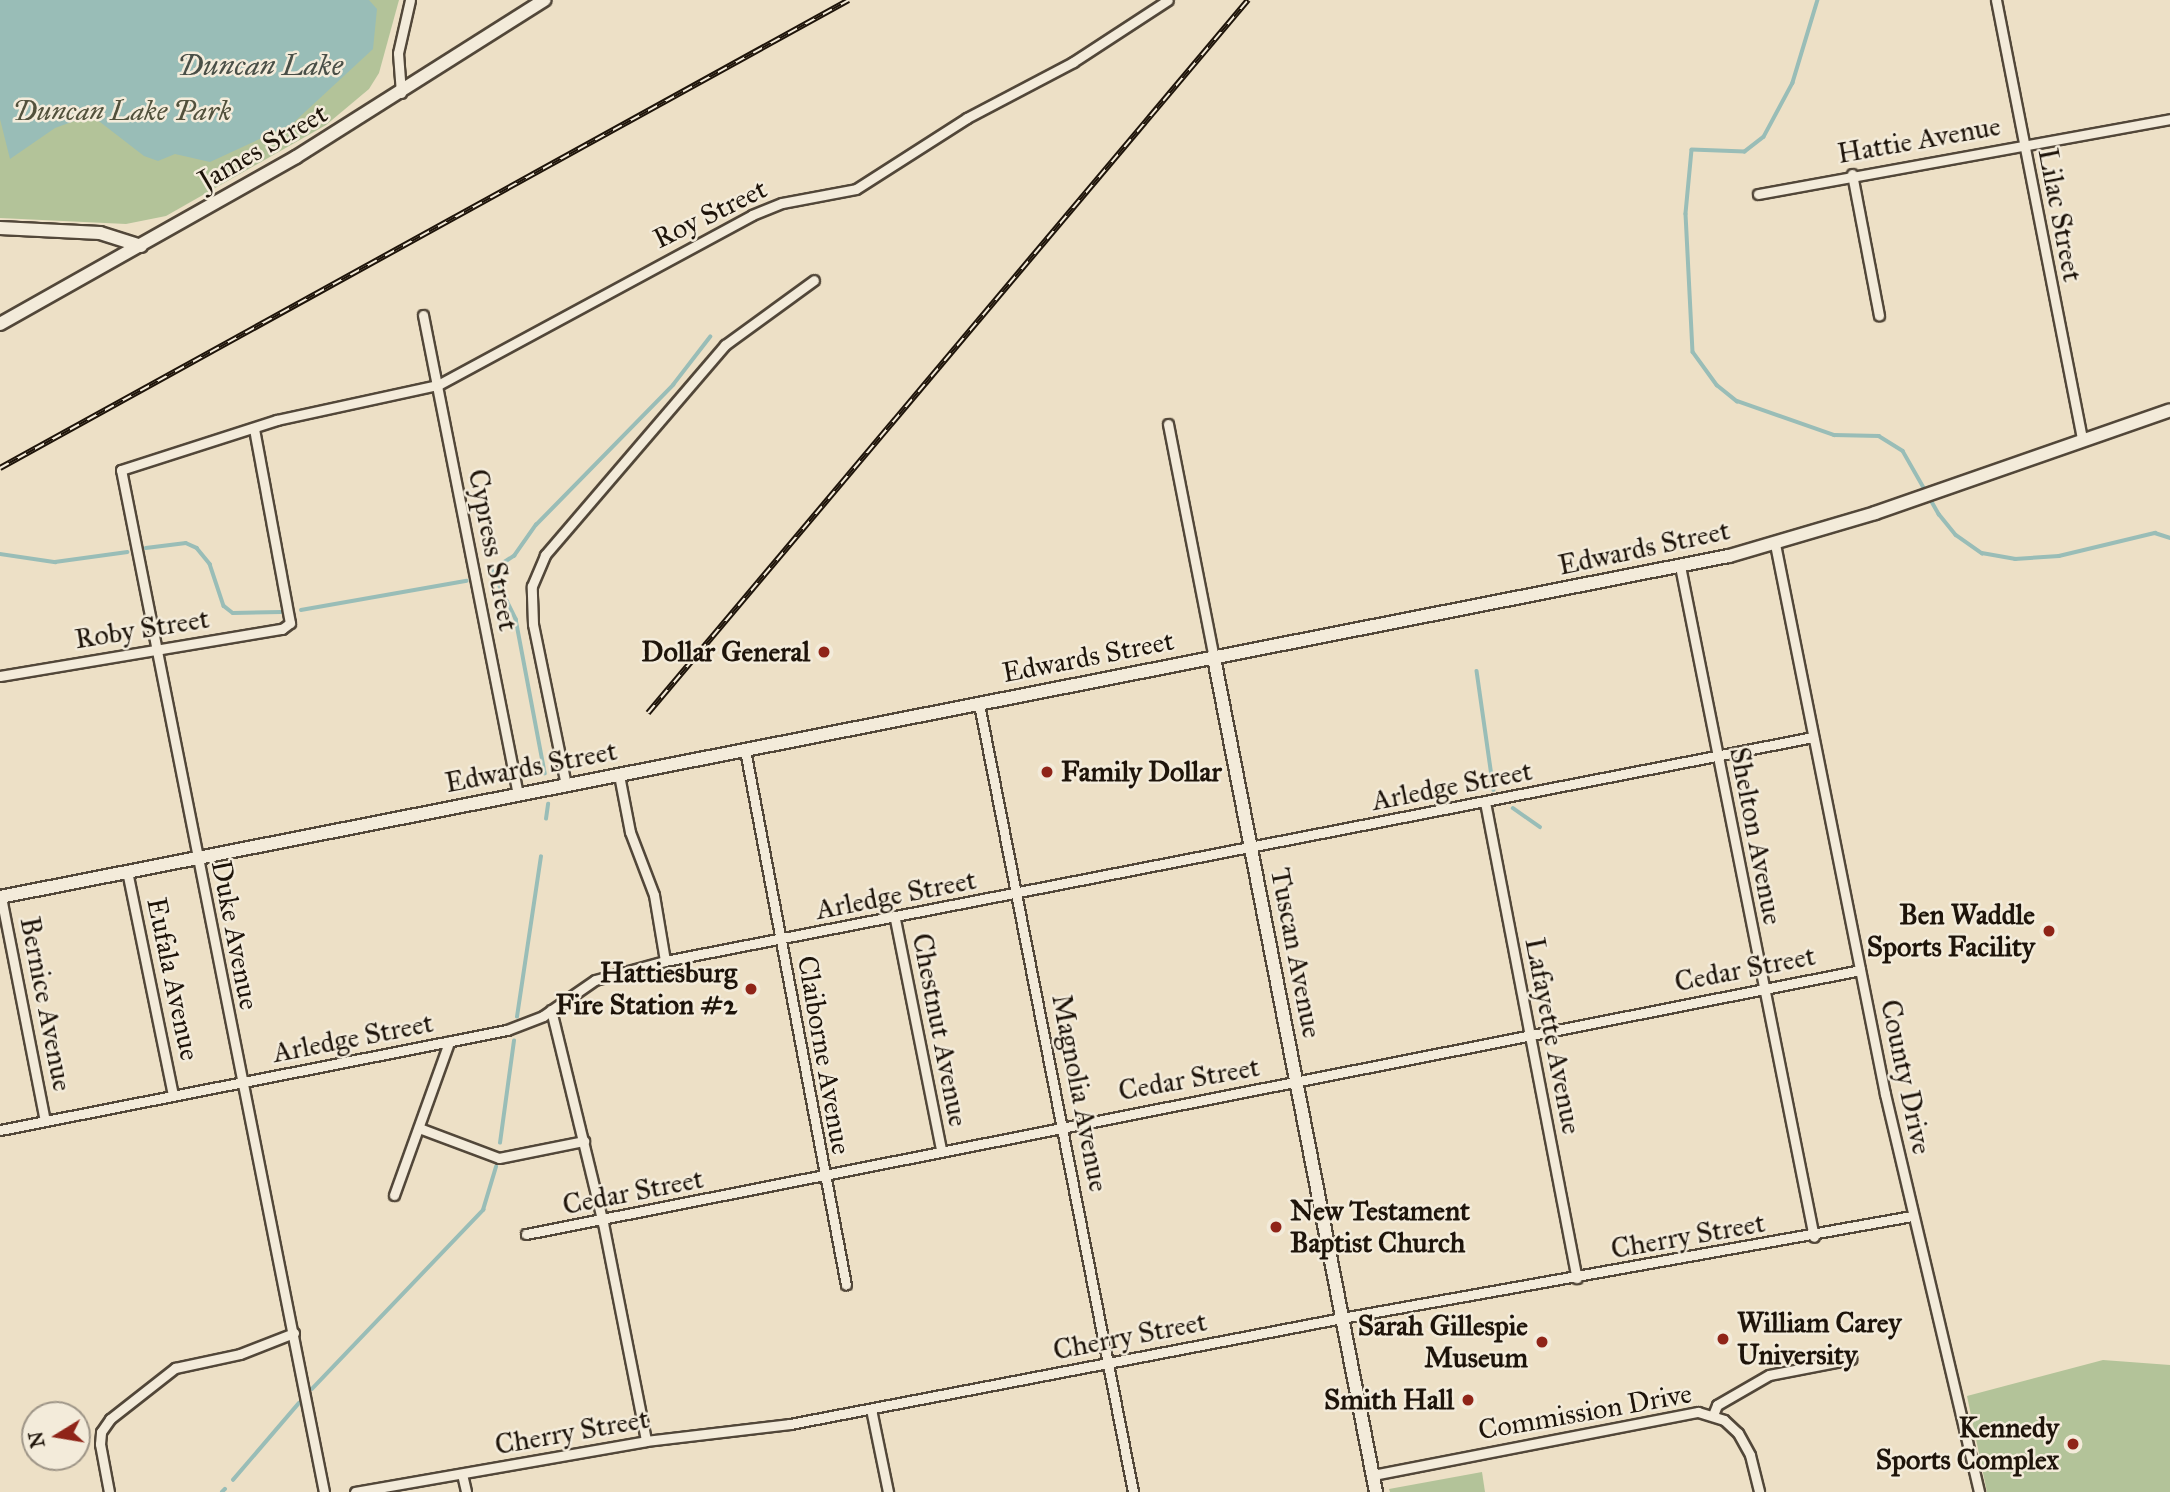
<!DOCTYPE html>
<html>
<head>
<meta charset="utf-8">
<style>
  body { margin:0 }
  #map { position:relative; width:2170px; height:1492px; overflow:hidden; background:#ede0c6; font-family:"IM FELL Great Primer",serif }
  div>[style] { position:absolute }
  .green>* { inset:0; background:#b3c399 }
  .water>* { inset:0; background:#99bdb7 }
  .stream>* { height:3.5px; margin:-1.75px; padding:0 1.75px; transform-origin:1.75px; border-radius:1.75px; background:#99bdb7 }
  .roads { filter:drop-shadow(2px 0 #524739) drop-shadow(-2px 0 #524739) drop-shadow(0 2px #524739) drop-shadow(0 -2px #524739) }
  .street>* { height:9px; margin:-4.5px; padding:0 4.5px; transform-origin:4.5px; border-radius:4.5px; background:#f3ebda }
  .secondary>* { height:12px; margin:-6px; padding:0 6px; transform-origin:6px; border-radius:6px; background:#f3ebda }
  .rail>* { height:6px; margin-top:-3px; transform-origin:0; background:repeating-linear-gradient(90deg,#f3ebda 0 10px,#1e140a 0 20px); box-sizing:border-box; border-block:2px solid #1e140a }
  .dots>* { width:19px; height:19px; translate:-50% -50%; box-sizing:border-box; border:4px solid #f3ebda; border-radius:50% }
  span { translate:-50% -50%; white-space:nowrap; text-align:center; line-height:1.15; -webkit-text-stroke:5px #f3ebda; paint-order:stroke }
  .park-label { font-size:28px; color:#52513c; font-style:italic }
  .street-label { font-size:28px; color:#1e140a }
  .poi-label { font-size:28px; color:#1e140a; font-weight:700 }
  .right { translate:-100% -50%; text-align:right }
  .left { translate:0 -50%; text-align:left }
  .water-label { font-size:30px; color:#494f47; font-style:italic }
  .north { position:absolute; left:21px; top:1401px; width:70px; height:70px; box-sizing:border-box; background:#f3ebda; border:2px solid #9e9587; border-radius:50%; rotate:259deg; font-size:19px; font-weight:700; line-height:28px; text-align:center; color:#1e140a }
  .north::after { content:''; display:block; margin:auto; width:24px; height:32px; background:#8f2418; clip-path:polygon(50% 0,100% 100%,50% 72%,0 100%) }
</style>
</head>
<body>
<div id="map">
  <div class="green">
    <div style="clip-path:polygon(0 0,399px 0,379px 73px,369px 89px,326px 125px,166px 216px,126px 224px,0 218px)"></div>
    <div style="clip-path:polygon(2103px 1360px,2170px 1365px,2170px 1492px,1987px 1492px,1967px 1396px)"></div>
    <div style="clip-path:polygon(1482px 1472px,1485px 1492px,1390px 1492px,1389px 1489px)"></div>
  </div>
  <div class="water">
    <div style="clip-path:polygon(0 0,369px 0,377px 9px,373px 49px,292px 124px,210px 162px,175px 154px,158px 161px,144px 156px,91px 115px,55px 128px,10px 159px,0 119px)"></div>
  </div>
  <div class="stream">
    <div style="left:1818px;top:0;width:87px;rotate:106.8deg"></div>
    <div style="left:1793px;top:83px;width:61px;rotate:118.2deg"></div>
    <div style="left:1764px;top:137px;width:24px;rotate:142deg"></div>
    <div style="left:1745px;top:152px;width:53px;rotate:-177.8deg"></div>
    <div style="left:1692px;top:150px;width:64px;rotate:95.4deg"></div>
    <div style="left:1686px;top:214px;width:138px;rotate:87.1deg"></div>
    <div style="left:1693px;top:352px;width:41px;rotate:54deg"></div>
    <div style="left:1717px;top:385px;width:26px;rotate:39deg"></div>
    <div style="left:1737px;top:401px;width:103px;rotate:19.3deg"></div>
    <div style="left:1834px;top:435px;width:45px;rotate:1.3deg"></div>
    <div style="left:1879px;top:436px;width:28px;rotate:32deg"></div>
    <div style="left:1903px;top:451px;width:73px;rotate:60.3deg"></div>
    <div style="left:1939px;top:514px;width:27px;rotate:51deg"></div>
    <div style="left:1956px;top:535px;width:32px;rotate:35deg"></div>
    <div style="left:1982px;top:553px;width:34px;rotate:10deg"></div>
    <div style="left:2015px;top:559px;width:44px;rotate:-3.9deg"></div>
    <div style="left:2059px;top:556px;width:99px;rotate:-13.5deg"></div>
    <div style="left:2155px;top:533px;width:16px;rotate:18deg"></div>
    <div style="left:146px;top:548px;width:40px;rotate:-7.1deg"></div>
    <div style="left:186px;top:543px;width:12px;rotate:24deg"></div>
    <div style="left:197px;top:548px;width:21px;rotate:51deg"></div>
    <div style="left:210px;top:564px;width:44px;rotate:71.6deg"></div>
    <div style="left:224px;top:606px;width:11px;rotate:38deg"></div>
    <div style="left:233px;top:613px;width:48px;rotate:-1.2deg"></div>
    <div style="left:0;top:554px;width:56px;rotate:8.3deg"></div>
    <div style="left:55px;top:562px;width:73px;rotate:-7.9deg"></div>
    <div style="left:492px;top:570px;width:55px;rotate:63.9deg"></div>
    <div style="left:516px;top:619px;width:157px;rotate:79.3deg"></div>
    <div style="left:489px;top:572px;width:30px;rotate:-33deg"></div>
    <div style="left:514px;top:556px;width:38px;rotate:-55deg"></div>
    <div style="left:536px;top:525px;width:196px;rotate:-45.6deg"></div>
    <div style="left:673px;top:385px;width:61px;rotate:-52.4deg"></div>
    <div style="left:301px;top:610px;width:168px;rotate:-10deg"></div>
    <div style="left:1477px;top:671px;width:120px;rotate:81.9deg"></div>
    <div style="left:1513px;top:808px;width:33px;rotate:35deg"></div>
    <div style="left:546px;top:819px;width:15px;rotate:-82deg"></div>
    <div style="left:517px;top:1017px;width:162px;rotate:-81.5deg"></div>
    <div style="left:500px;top:1143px;width:103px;rotate:-82.2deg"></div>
    <div style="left:312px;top:1389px;width:248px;rotate:-46.3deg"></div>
    <div style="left:483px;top:1210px;width:45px;rotate:-73.2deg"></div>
    <div style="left:233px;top:1480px;width:101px;rotate:-49.4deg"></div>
    <div style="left:222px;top:1492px;width:4px;rotate:-45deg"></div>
  </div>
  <div class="roads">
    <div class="street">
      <div style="left:1996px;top:0;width:446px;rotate:78.9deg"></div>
      <div style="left:401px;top:93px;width:40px;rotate:-94.3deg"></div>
      <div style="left:398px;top:53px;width:54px;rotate:-77.2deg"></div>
      <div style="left:1852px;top:174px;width:144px;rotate:79.2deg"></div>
      <div style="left:1758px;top:194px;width:419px;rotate:-10.3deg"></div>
      <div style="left:423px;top:315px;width:488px;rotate:78.8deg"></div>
      <div style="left:1168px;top:424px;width:238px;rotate:78.9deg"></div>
      <div style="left:1775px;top:544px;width:561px;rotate:78.69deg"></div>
      <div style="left:1885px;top:1094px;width:409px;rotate:76.7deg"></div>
      <div style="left:1680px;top:566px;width:684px;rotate:78.71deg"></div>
      <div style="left:0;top:676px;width:286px;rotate:-9.5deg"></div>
      <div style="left:282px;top:629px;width:10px;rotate:-37deg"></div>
      <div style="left:290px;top:623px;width:197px;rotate:-100.5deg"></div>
      <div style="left:979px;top:704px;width:803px;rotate:78.94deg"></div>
      <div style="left:745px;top:750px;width:544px;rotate:79.31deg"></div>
      <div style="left:619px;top:775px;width:58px;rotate:79.1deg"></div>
      <div style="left:630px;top:832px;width:67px;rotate:69.1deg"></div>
      <div style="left:654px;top:895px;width:67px;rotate:80.5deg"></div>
      <div style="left:566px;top:785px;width:164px;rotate:-101.6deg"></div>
      <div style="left:533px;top:624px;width:38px;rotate:-92deg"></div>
      <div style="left:532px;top:586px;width:34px;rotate:-67deg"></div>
      <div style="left:545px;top:555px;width:277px;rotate:-49.4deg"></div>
      <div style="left:725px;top:345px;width:110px;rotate:-36.1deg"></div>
      <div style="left:1485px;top:802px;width:485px;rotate:79.1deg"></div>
      <div style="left:127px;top:871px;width:229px;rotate:78.4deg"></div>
      <div style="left:1px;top:897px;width:228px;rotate:78.9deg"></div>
      <div style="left:895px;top:919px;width:236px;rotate:78.7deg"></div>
      <div style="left:551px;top:1010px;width:219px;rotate:76.3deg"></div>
      <div style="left:603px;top:1223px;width:222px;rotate:78.8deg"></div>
      <div style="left:419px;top:1128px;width:85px;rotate:20.6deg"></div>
      <div style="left:499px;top:1158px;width:87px;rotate:-11.3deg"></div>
      <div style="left:0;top:1130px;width:517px;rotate:-11.16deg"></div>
      <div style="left:507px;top:1030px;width:39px;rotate:-21deg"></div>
      <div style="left:543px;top:1016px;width:63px;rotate:-34.7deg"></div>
      <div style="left:595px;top:980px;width:73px;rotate:-15.2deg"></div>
      <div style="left:665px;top:961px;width:1170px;rotate:-11.04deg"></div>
      <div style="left:394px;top:1195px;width:163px;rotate:-70.2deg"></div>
      <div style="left:526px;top:1234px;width:1360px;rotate:-11.19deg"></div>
      <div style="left:871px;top:1409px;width:85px;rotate:78.4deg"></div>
      <div style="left:1713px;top:1415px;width:11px;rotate:-68deg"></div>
      <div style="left:1717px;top:1405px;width:60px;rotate:-30deg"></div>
      <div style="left:1769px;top:1375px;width:84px;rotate:-11deg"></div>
      <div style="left:462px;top:1474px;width:18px;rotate:77deg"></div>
      <div style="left:1373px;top:1475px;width:331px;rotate:-11deg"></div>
      <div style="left:1698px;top:1412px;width:27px;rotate:17deg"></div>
      <div style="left:1724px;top:1420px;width:19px;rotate:43deg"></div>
      <div style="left:1738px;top:1433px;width:25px;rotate:61deg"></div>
      <div style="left:1750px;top:1455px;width:38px;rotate:76deg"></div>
      <div style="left:109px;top:1492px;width:49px;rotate:-100.6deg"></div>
      <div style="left:100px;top:1444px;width:12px;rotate:-85deg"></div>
      <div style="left:101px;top:1432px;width:16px;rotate:-55deg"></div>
      <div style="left:110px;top:1419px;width:83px;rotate:-38.1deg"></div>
      <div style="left:175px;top:1368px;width:66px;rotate:-12.2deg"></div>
      <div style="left:240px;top:1354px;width:58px;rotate:-21.3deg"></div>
      <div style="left:324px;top:1492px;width:1042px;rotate:-101.23deg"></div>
      <div style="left:121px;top:470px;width:164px;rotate:-17.8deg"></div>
      <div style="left:277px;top:420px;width:165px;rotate:-12.3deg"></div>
      <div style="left:438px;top:385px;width:357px;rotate:-28.4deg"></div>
      <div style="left:752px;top:215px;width:32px;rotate:-22deg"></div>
      <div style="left:782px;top:203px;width:75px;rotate:-10.7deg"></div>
      <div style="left:856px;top:189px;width:132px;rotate:-32.6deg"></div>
      <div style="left:967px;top:118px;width:120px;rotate:-27.8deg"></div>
      <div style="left:1073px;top:62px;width:113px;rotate:-33.1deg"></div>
      <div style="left:355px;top:1492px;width:295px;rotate:-9.9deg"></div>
      <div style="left:646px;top:1441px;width:145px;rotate:-6.7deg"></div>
      <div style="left:790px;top:1424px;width:562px;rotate:-10.87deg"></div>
      <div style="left:1342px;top:1318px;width:579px;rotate:-10.15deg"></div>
    </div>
    <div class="secondary">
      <div style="left:0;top:228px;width:100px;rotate:2.9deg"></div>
      <div style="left:100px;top:233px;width:43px;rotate:17.6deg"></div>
      <div style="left:0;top:324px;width:340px;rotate:-29.4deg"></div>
      <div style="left:296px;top:157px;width:294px;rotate:-32.3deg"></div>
      <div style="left:1214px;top:658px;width:850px;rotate:79.01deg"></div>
      <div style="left:0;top:897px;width:1762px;rotate:-11.16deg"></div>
      <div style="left:1729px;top:556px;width:152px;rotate:-16.4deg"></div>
      <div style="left:1875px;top:513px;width:312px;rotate:-19.2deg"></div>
    </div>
  </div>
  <div class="rail">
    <div style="left:0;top:468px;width:969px;rotate:-28.87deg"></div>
    <div style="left:648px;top:713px;width:932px;rotate:-49.92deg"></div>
  </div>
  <div class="dots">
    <div style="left:824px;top:652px;background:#8f2418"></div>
    <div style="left:1047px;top:772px;background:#8f2418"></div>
    <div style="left:2049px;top:931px;background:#8f2418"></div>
    <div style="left:751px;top:989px;background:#8f2418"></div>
    <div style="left:1276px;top:1227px;background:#8f2418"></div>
    <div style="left:1723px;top:1339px;background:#8f2418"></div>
    <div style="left:1542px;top:1342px;background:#8f2418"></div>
    <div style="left:1468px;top:1400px;background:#8f2418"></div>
    <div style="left:2073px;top:1444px;background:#8f2418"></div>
  </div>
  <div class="park-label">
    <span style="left:122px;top:111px">Duncan Lake Park</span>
  </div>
  <div class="street-label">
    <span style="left:1919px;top:140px;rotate:-10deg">Hattie Avenue</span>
    <span style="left:263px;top:147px;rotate:-30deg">James Street</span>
    <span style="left:710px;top:214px;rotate:-26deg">Roy Street</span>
    <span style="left:2060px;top:215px;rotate:79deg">Lilac Street</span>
    <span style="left:1644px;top:548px;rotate:-12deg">Edwards Street</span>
    <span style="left:493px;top:550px;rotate:79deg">Cypress Street</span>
    <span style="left:142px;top:629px;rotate:-9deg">Roby Street</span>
    <span style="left:1088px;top:657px;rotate:-11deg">Edwards Street</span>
    <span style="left:531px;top:767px;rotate:-11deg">Edwards Street</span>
    <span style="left:1452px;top:786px;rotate:-11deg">Arledge Street</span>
    <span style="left:1756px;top:836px;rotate:79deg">Shelton Avenue</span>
    <span style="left:896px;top:895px;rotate:-11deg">Arledge Street</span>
    <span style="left:235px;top:935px;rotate:79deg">Duke Avenue</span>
    <span style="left:1296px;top:953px;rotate:79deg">Tuscan Avenue</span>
    <span style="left:1745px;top:969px;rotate:-11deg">Cedar Street</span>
    <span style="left:173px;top:979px;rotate:78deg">Eufala Avenue</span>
    <span style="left:46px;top:1004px;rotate:79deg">Bernice Avenue</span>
    <span style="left:940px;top:1030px;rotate:79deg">Chestnut Avenue</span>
    <span style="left:1553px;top:1036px;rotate:79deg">Lafayette Avenue</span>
    <span style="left:353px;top:1038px;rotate:-11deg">Arledge Street</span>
    <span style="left:824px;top:1055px;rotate:80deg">Claiborne Avenue</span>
    <span style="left:1906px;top:1077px;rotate:78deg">County Drive</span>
    <span style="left:1189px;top:1079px;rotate:-10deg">Cedar Street</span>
    <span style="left:1080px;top:1093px;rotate:79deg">Magnolia Avenue</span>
    <span style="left:633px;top:1192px;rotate:-11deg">Cedar Street</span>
    <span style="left:1688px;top:1236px;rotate:-10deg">Cherry Street</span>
    <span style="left:1130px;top:1336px;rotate:-11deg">Cherry Street</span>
    <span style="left:1585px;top:1412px;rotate:-10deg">Commission Drive</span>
    <span style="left:572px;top:1432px;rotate:-10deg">Cherry Street</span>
  </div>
  <div class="poi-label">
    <span class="right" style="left:810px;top:652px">Dollar General</span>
    <span class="left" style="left:1061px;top:772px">Family Dollar</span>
    <span class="right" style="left:2035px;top:931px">Ben Waddle<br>Sports Facility</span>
    <span class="right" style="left:737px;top:989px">Hattiesburg<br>Fire Station #2</span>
    <span class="left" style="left:1290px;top:1227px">New Testament<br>Baptist Church</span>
    <span class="left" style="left:1737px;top:1339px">William Carey<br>University</span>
    <span class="right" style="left:1528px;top:1342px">Sarah Gillespie<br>Museum</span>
    <span class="right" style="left:1454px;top:1400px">Smith Hall</span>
    <span class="right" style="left:2059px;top:1444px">Kennedy<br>Sports Complex</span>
  </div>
  <div class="water-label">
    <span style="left:260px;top:65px">Duncan Lake</span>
  </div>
  <div class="north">N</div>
</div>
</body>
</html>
